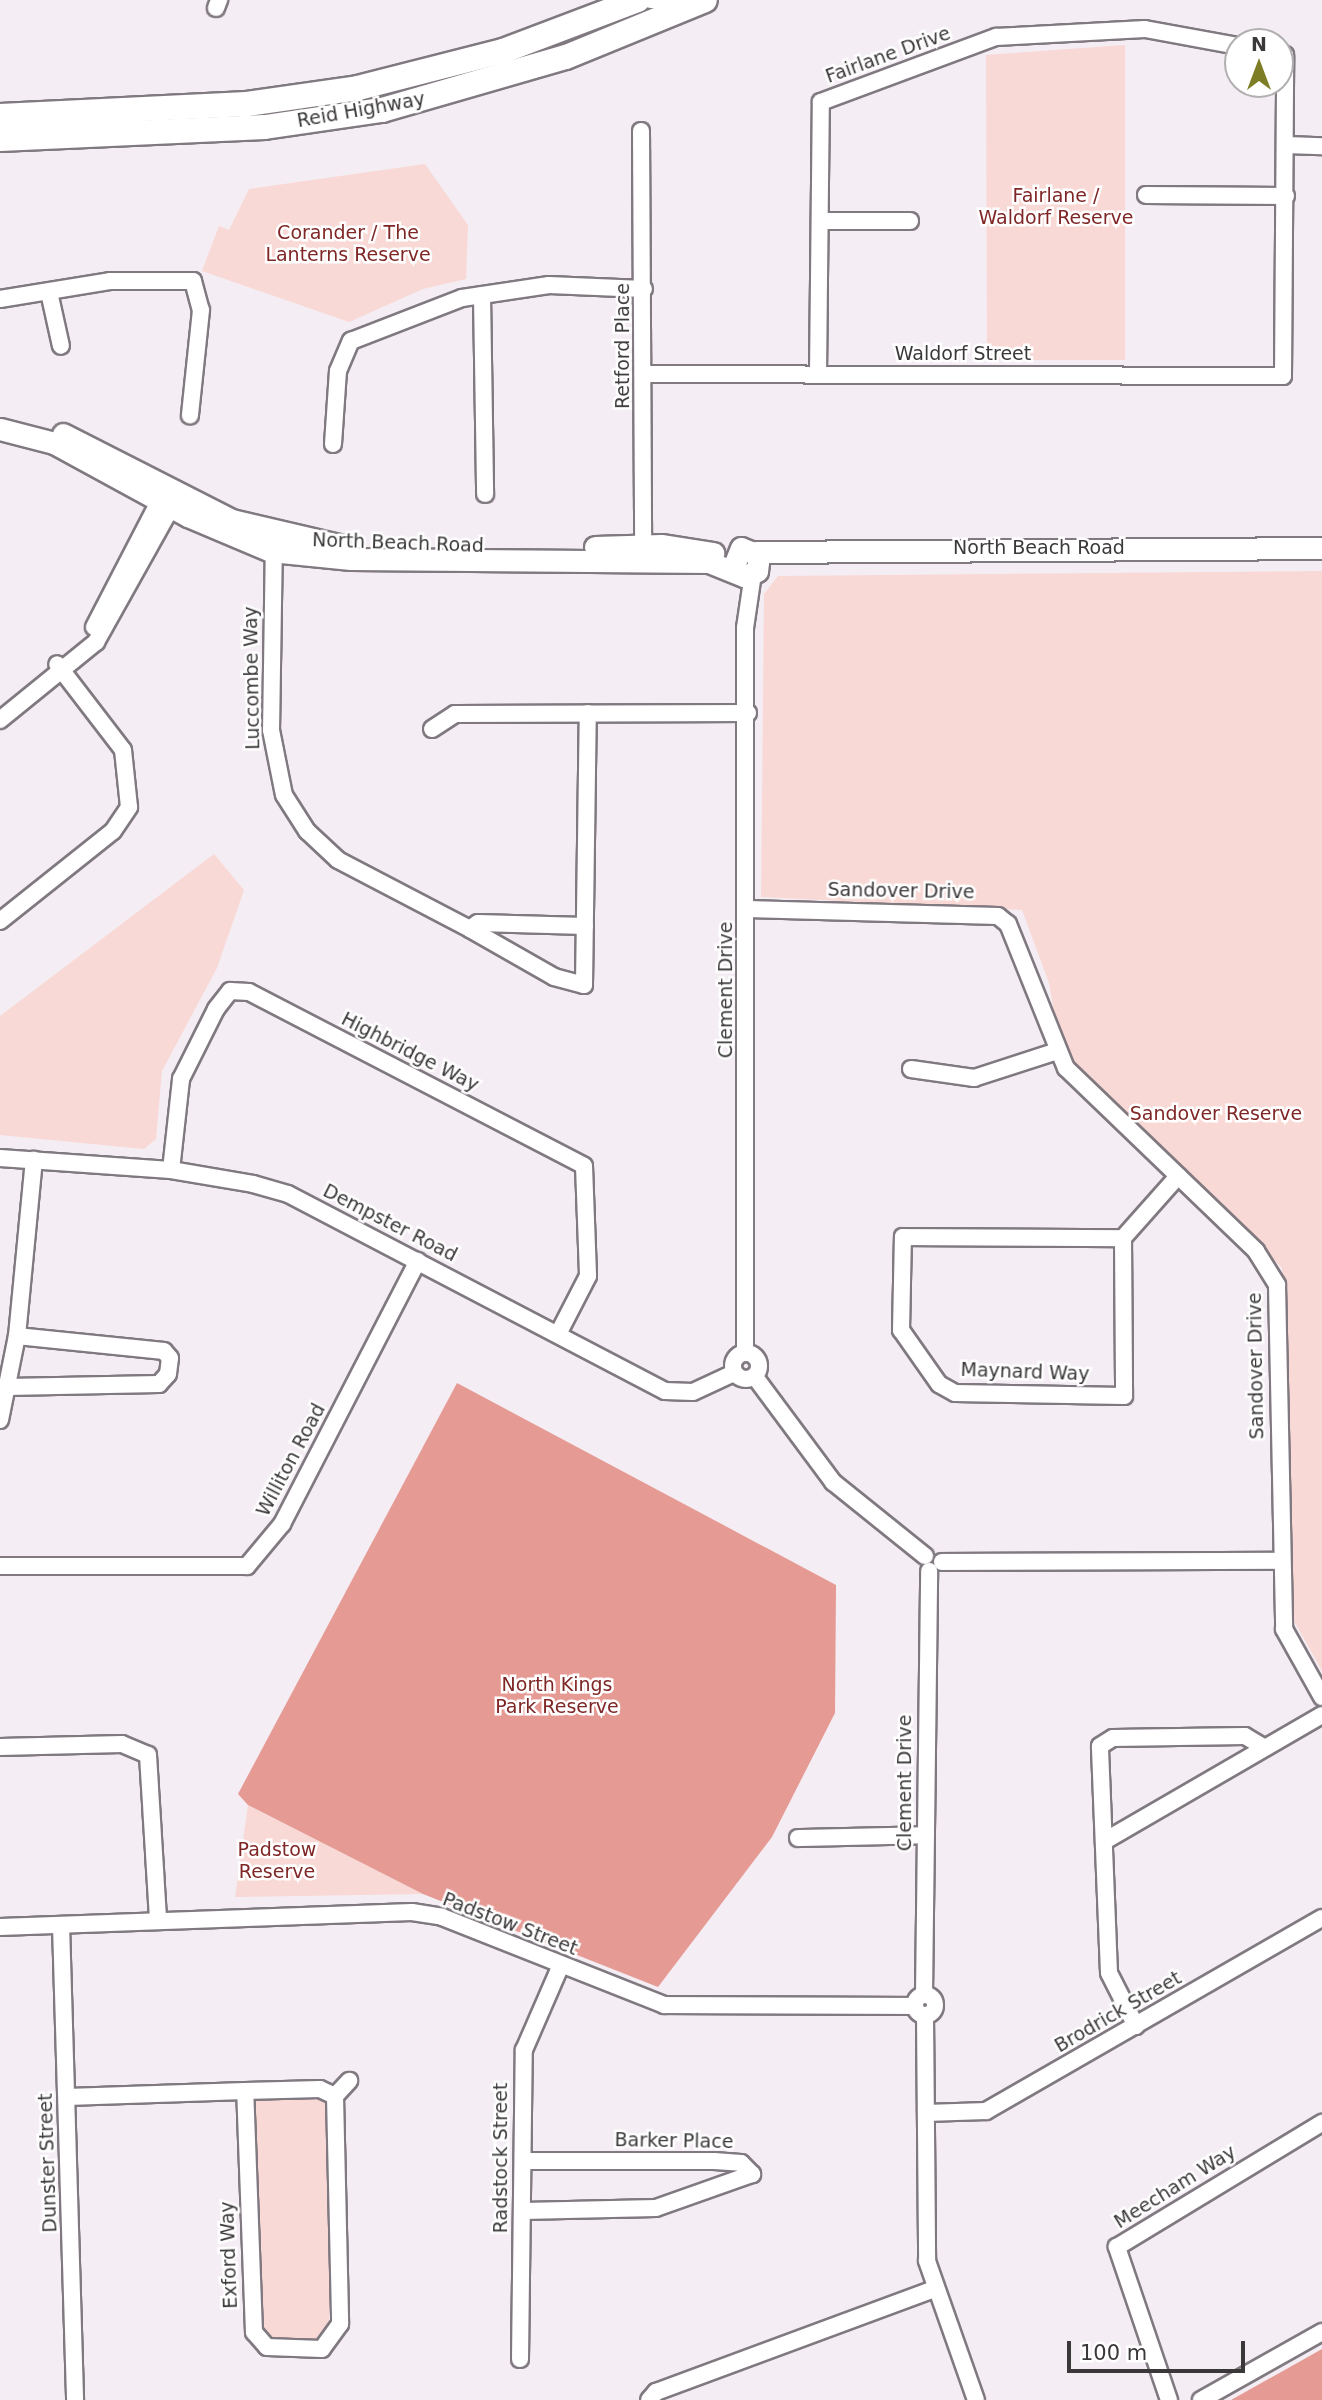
<!DOCTYPE html>
<html>
<head>
<meta charset="utf-8">
<style>
  body { margin:0 }
  #map { position:relative; width:1322px; height:2400px; overflow:hidden; background:#f5edf4; font-family:"DejaVu Sans",sans-serif }
  div>[style] { position:absolute }
  .green>* { inset:0; background:#f8d9d5 }
  .forest>* { inset:0; background:#e59a93 }
  .roads { filter:drop-shadow(2px 0 #807980) drop-shadow(-2px 0 #807980) drop-shadow(0 2px #807980) drop-shadow(0 -2px #807980) }
  .minor>* { height:16px; margin:-8px; padding:0 8px; transform-origin:8px; border-radius:8px; background:#fff }
  .minor>.ring { margin:-8px; padding:0; box-sizing:content-box; background:none; border:16px solid #fff; border-radius:50% }
  .major>* { height:21px; margin:-10.5px; padding:0 10.5px; transform-origin:10.5px; border-radius:10.5px; background:#fff }
  .highway>* { height:24px; margin:-12px; padding:0 12px; transform-origin:12px; border-radius:12px; background:#fff }
  span { translate:-50% -50%; white-space:nowrap; text-align:center; line-height:1.15; -webkit-text-stroke:5px #fff; paint-order:stroke }
  .street-label { font-size:19px; color:#3b383a }
  .park-label { font-size:19px; color:#7f2726 }
  .north { position:absolute; left:1224px; top:28px; width:70px; height:70px; box-sizing:border-box; background:#fff; border:2px solid #b1afb0; border-radius:50%; rotate:0deg; font-size:19px; font-weight:700; line-height:28px; text-align:center; color:#3b383a }
  .north::after { content:''; display:block; margin:auto; width:24px; height:32px; background:#7d7d25; clip-path:polygon(50% 0,100% 100%,50% 72%,0 100%) }
  .scale { position:absolute; left:1067px; top:2341px; width:178px; height:32px; box-sizing:border-box; border:4px solid #3b383a; border-top:0; padding-left:9px; font-size:21px; line-height:24px; white-space:nowrap; color:#3b383a; -webkit-text-stroke:5px #fff; paint-order:stroke }
</style>
</head>
<body>
<div id="map">
  <div class="green">
    <div style="clip-path:polygon(1125px 45px,1125px 360px,987px 360px,986px 55px)"></div>
    <div style="clip-path:polygon(425px 164px,468px 225px,466px 279px,423px 289px,349px 322px,202px 271px,219px 226px,229px 230px,249px 189px)"></div>
    <div style="clip-path:polygon(1322px 571px,1322px 1671px,1289px 1612px,1282px 1268px,1061px 1051px,1049px 983px,1022px 910px,761px 897px,764px 594px,778px 576px)"></div>
    <div style="clip-path:polygon(214px 854px,244px 890px,217px 968px,162px 1071px,156px 1139px,144px 1149px,0 1135px,0 1016px)"></div>
    <div style="clip-path:polygon(248px 1805px,423px 1894px,235px 1897px)"></div>
    <div style="clip-path:polygon(329px 2096px,329px 2342px,253px 2342px,247px 2099px)"></div>
  </div>
  <div class="forest">
    <div style="clip-path:polygon(457px 1383px,836px 1585px,835px 1713px,772px 1837px,658px 1987px,423px 1894px,248px 1805px,238px 1794px)"></div>
    <div style="clip-path:polygon(1322px 2349px,1322px 2400px,1231px 2400px)"></div>
  </div>
  <div class="roads">
    <div class="minor">
      <div style="left:651px;top:0;width:33px;rotate:2deg"></div>
      <div style="left:216px;top:8px;width:9px;rotate:-69deg"></div>
      <div style="left:641px;top:131px;width:425px;rotate:89.7deg"></div>
      <div style="left:1286px;top:145px;width:36px;rotate:2deg"></div>
      <div style="left:1146px;top:195px;width:140px;rotate:0.4deg"></div>
      <div style="left:821px;top:221px;width:89px"></div>
      <div style="left:49px;top:292px;width:55px;rotate:77.5deg"></div>
      <div style="left:482px;top:295px;width:199px;rotate:89.1deg"></div>
      <div style="left:0;top:299px;width:111px;rotate:-9.3deg"></div>
      <div style="left:110px;top:281px;width:83px"></div>
      <div style="left:193px;top:281px;width:30px;rotate:75deg"></div>
      <div style="left:201px;top:310px;width:106px;rotate:96deg"></div>
      <div style="left:644px;top:374px;width:639px;rotate:0.18deg"></div>
      <div style="left:1283px;top:376px;width:321px;rotate:-89.6deg"></div>
      <div style="left:1285px;top:55px;width:5px;rotate:-169deg"></div>
      <div style="left:818px;top:374px;width:272px;rotate:-89.4deg"></div>
      <div style="left:821px;top:102px;width:187px;rotate:-20.4deg"></div>
      <div style="left:996px;top:37px;width:149px;rotate:-3.1deg"></div>
      <div style="left:1145px;top:29px;width:95px;rotate:10.4deg"></div>
      <div style="left:333px;top:444px;width:73px;rotate:-86.1deg"></div>
      <div style="left:338px;top:371px;width:33px;rotate:-67deg"></div>
      <div style="left:351px;top:341px;width:119px;rotate:-21.2deg"></div>
      <div style="left:462px;top:298px;width:88px;rotate:-8.5deg"></div>
      <div style="left:549px;top:285px;width:95px;rotate:2.4deg"></div>
      <div style="left:274px;top:540px;width:190px;rotate:90.9deg"></div>
      <div style="left:271px;top:730px;width:66px;rotate:78.7deg"></div>
      <div style="left:284px;top:795px;width:43px;rotate:57.4deg"></div>
      <div style="left:307px;top:831px;width:42px;rotate:43.1deg"></div>
      <div style="left:338px;top:860px;width:149px;rotate:27.6deg"></div>
      <div style="left:470px;top:929px;width:10px;rotate:-37deg"></div>
      <div style="left:478px;top:923px;width:107px;rotate:1.6deg"></div>
      <div style="left:94px;top:627px;width:152px;rotate:-62.6deg"></div>
      <div style="left:0;top:720px;width:124px;rotate:-39.1deg"></div>
      <div style="left:96px;top:642px;width:164px;rotate:-60.8deg"></div>
      <div style="left:432px;top:729px;width:27px;rotate:-33deg"></div>
      <div style="left:455px;top:714px;width:293px;rotate:-0.2deg"></div>
      <div style="left:747px;top:909px;width:251px;rotate:1.6deg"></div>
      <div style="left:998px;top:916px;width:13px;rotate:39deg"></div>
      <div style="left:1008px;top:924px;width:155px;rotate:68.1deg"></div>
      <div style="left:1066px;top:1068px;width:264px;rotate:43.9deg"></div>
      <div style="left:1256px;top:1251px;width:40px;rotate:58deg"></div>
      <div style="left:1277px;top:1285px;width:344px;rotate:88.8deg"></div>
      <div style="left:1284px;top:1629px;width:78px;rotate:60.8deg"></div>
      <div style="left:0;top:921px;width:144px;rotate:-38.5deg"></div>
      <div style="left:113px;top:831px;width:29px;rotate:-56deg"></div>
      <div style="left:129px;top:807px;width:57px;rotate:-96deg"></div>
      <div style="left:123px;top:750px;width:108px;rotate:-127.5deg"></div>
      <div style="left:470px;top:929px;width:97px;rotate:29.7deg"></div>
      <div style="left:554px;top:977px;width:31px;rotate:15deg"></div>
      <div style="left:584px;top:985px;width:272px;rotate:-89.2deg"></div>
      <div style="left:911px;top:1069px;width:64px;rotate:8.1deg"></div>
      <div style="left:974px;top:1078px;width:84px;rotate:-18deg"></div>
      <div style="left:0;top:1158px;width:171px;rotate:4deg"></div>
      <div style="left:171px;top:1170px;width:83px;rotate:9.7deg"></div>
      <div style="left:253px;top:1184px;width:36px;rotate:16deg"></div>
      <div style="left:288px;top:1194px;width:425px;rotate:27.6deg"></div>
      <div style="left:665px;top:1391px;width:28px;rotate:2deg"></div>
      <div style="left:693px;top:1392px;width:45px;rotate:-24.9deg"></div>
      <div style="left:171px;top:1170px;width:92px;rotate:-83.7deg"></div>
      <div style="left:181px;top:1079px;width:78px;rotate:-63.4deg"></div>
      <div style="left:216px;top:1009px;width:23px;rotate:-52deg"></div>
      <div style="left:230px;top:991px;width:19px;rotate:3deg"></div>
      <div style="left:249px;top:992px;width:377px;rotate:27.4deg"></div>
      <div style="left:584px;top:1166px;width:110px;rotate:87.9deg"></div>
      <div style="left:588px;top:1276px;width:65px;rotate:117.3deg"></div>
      <div style="left:1123px;top:1238px;width:158px;rotate:89.6deg"></div>
      <div style="left:1124px;top:1396px;width:169px;rotate:-179deg"></div>
      <div style="left:955px;top:1393px;width:18px;rotate:-151deg"></div>
      <div style="left:939px;top:1384px;width:66px;rotate:-125.1deg"></div>
      <div style="left:901px;top:1330px;width:93px;rotate:-88.8deg"></div>
      <div style="left:903px;top:1237px;width:220px;rotate:0.3deg"></div>
      <div style="left:1123px;top:1238px;width:83px;rotate:-48.4deg"></div>
      <div class="ring" style="left:733px;top:1353px;width:10px;height:10px"></div>
      <div style="left:745px;top:1353px;width:725px;rotate:-90deg"></div>
      <div style="left:745px;top:628px;width:55px;rotate:-81.6deg"></div>
      <div style="left:755px;top:1377px;width:131px;rotate:53.4deg"></div>
      <div style="left:833px;top:1482px;width:118px;rotate:38.8deg"></div>
      <div style="left:7px;top:1387px;width:152px;rotate:-1.1deg"></div>
      <div style="left:159px;top:1384px;width:13px;rotate:-48deg"></div>
      <div style="left:168px;top:1374px;width:16px;rotate:-83deg"></div>
      <div style="left:170px;top:1358px;width:9px;rotate:-131deg"></div>
      <div style="left:164px;top:1351px;width:148px;rotate:-174.2deg"></div>
      <div style="left:0;top:1420px;width:86px;rotate:-78.6deg"></div>
      <div style="left:17px;top:1336px;width:177px;rotate:-84.5deg"></div>
      <div style="left:942px;top:1562px;width:338px;rotate:-0.2deg"></div>
      <div style="left:0;top:1566px;width:247px"></div>
      <div style="left:247px;top:1566px;width:55px;rotate:-50.2deg"></div>
      <div style="left:282px;top:1524px;width:296px;rotate:-62.7deg"></div>
      <div style="left:0;top:1747px;width:122px;rotate:-1.4deg"></div>
      <div style="left:122px;top:1744px;width:28px;rotate:23deg"></div>
      <div style="left:148px;top:1755px;width:165px;rotate:86.5deg"></div>
      <div style="left:798px;top:1838px;width:128px;rotate:-1.3deg"></div>
      <div style="left:1108px;top:1839px;width:247px;rotate:-30.1deg"></div>
      <div style="left:61px;top:1925px;width:475px;rotate:88.3deg"></div>
      <div style="left:0;top:1927px;width:412px;rotate:-2.1deg"></div>
      <div style="left:412px;top:1912px;width:30px;rotate:9deg"></div>
      <div style="left:442px;top:1917px;width:239px;rotate:21.6deg"></div>
      <div style="left:664px;top:2005px;width:251px;rotate:0.2deg"></div>
      <div style="left:924px;top:1995px;width:424px;rotate:-89.3deg"></div>
      <div class="ring" style="left:915px;top:1995px;width:4px;height:4px"></div>
      <div style="left:925px;top:2015px;width:246px;rotate:89.5deg"></div>
      <div style="left:927px;top:2261px;width:147px;rotate:70.6deg"></div>
      <div style="left:1136px;top:2026px;width:59px;rotate:-117deg"></div>
      <div style="left:1109px;top:1973px;width:227px;rotate:-92.3deg"></div>
      <div style="left:1100px;top:1746px;width:15px;rotate:-32deg"></div>
      <div style="left:1113px;top:1738px;width:132px;rotate:-0.9deg"></div>
      <div style="left:1245px;top:1736px;width:23px;rotate:31deg"></div>
      <div style="left:335px;top:2096px;width:21px;rotate:-47deg"></div>
      <div style="left:67px;top:2097px;width:178px;rotate:-1.9deg"></div>
      <div style="left:245px;top:2091px;width:75px;rotate:-1.5deg"></div>
      <div style="left:320px;top:2089px;width:17px;rotate:25deg"></div>
      <div style="left:335px;top:2096px;width:228px;rotate:88.7deg"></div>
      <div style="left:340px;top:2324px;width:31px;rotate:126deg"></div>
      <div style="left:322px;top:2349px;width:55px;rotate:-177.9deg"></div>
      <div style="left:267px;top:2347px;width:20px;rotate:-131deg"></div>
      <div style="left:254px;top:2332px;width:241px;rotate:-92.1deg"></div>
      <div style="left:926px;top:2113px;width:60px;rotate:-1.9deg"></div>
      <div style="left:986px;top:2111px;width:387px;rotate:-29.9deg"></div>
      <div style="left:523px;top:2161px;width:191px"></div>
      <div style="left:714px;top:2161px;width:27px;rotate:4deg"></div>
      <div style="left:741px;top:2163px;width:16px;rotate:45deg"></div>
      <div style="left:752px;top:2174px;width:102px;rotate:160.5deg"></div>
      <div style="left:656px;top:2208px;width:133px;rotate:178.7deg"></div>
      <div style="left:520px;top:2359px;width:309px;rotate:-89.3deg"></div>
      <div style="left:524px;top:2050px;width:93px;rotate:-66.5deg"></div>
      <div style="left:649px;top:2400px;width:11px;rotate:-49deg"></div>
      <div style="left:656px;top:2392px;width:296px;rotate:-20.3deg"></div>
      <div style="left:1169px;top:2400px;width:162px;rotate:-108.8deg"></div>
      <div style="left:1117px;top:2247px;width:240px;rotate:-31.2deg"></div>
      <div style="left:1201px;top:2400px;width:139px;rotate:-29.3deg"></div>
    </div>
    <div class="major">
      <div style="left:0;top:429px;width:56px;rotate:14.5deg"></div>
      <div style="left:54px;top:443px;width:153px;rotate:28.6deg"></div>
      <div style="left:188px;top:516px;width:90px;rotate:22.9deg"></div>
      <div style="left:271px;top:551px;width:80px;rotate:5.7deg"></div>
      <div style="left:351px;top:559px;width:358px;rotate:0.5deg"></div>
      <div style="left:709px;top:562px;width:38px;rotate:22deg"></div>
      <div style="left:744px;top:576px;width:14px;rotate:-21deg"></div>
      <div style="left:757px;top:571px;width:16px;rotate:-83deg"></div>
      <div style="left:759px;top:555px;width:19px;rotate:-159deg"></div>
      <div style="left:741px;top:548px;width:22px;rotate:112deg"></div>
      <div style="left:63px;top:434px;width:190px;rotate:27deg"></div>
      <div style="left:232px;top:520px;width:110px;rotate:13.2deg"></div>
      <div style="left:595px;top:547px;width:66px;rotate:-1.7deg"></div>
      <div style="left:661px;top:545px;width:53px;rotate:8.7deg"></div>
      <div style="left:756px;top:552px;width:566px;rotate:-0.4deg"></div>
    </div>
    <div class="highway">
      <div style="left:0;top:116px;width:247px;rotate:-2.8deg"></div>
      <div style="left:247px;top:104px;width:112px;rotate:-8.2deg"></div>
      <div style="left:358px;top:88px;width:150px;rotate:-14.3deg"></div>
      <div style="left:503px;top:51px;width:144px;rotate:-20.7deg"></div>
      <div style="left:0;top:139px;width:265px;rotate:-2.6deg"></div>
      <div style="left:265px;top:127px;width:118px;rotate:-8.3deg"></div>
      <div style="left:382px;top:110px;width:191px;rotate:-16.1deg"></div>
      <div style="left:566px;top:57px;width:150px;rotate:-22.3deg"></div>
    </div>
  </div>
  <div class="street-label">
    <span style="left:888px;top:55px;rotate:-20deg">Fairlane Drive</span>
    <span style="left:361px;top:110px;rotate:-10deg">Reid Highway</span>
    <span style="left:623px;top:346px;rotate:-90deg">Retford Place</span>
    <span style="left:963px;top:354px">Waldorf Street</span>
    <span style="left:398px;top:543px;rotate:2deg">North Beach Road</span>
    <span style="left:1039px;top:548px">North Beach Road</span>
    <span style="left:252px;top:678px;rotate:-91deg">Luccombe Way</span>
    <span style="left:901px;top:891px;rotate:1deg">Sandover Drive</span>
    <span style="left:726px;top:990px;rotate:-90deg">Clement Drive</span>
    <span style="left:410px;top:1052px;rotate:27deg">Highbridge Way</span>
    <span style="left:390px;top:1223px;rotate:27deg">Dempster Road</span>
    <span style="left:1256px;top:1366px;rotate:-91deg">Sandover Drive</span>
    <span style="left:1025px;top:1372px;rotate:2deg">Maynard Way</span>
    <span style="left:291px;top:1460px;rotate:-62deg">Williton Road</span>
    <span style="left:905px;top:1783px;rotate:-90deg">Clement Drive</span>
    <span style="left:510px;top:1924px;rotate:21deg">Padstow Street</span>
    <span style="left:1118px;top:2012px;rotate:-30deg">Brodrick Street</span>
    <span style="left:674px;top:2141px;rotate:1deg">Barker Place</span>
    <span style="left:501px;top:2158px;rotate:-90deg">Radstock Street</span>
    <span style="left:48px;top:2163px;rotate:-92deg">Dunster Street</span>
    <span style="left:1175px;top:2187px;rotate:-32deg">Meecham Way</span>
    <span style="left:229px;top:2255px;rotate:-92deg">Exford Way</span>
  </div>
  <div class="park-label">
    <span style="left:1056px;top:207px">Fairlane /<br>Waldorf Reserve</span>
    <span style="left:348px;top:244px">Corander / The<br>Lanterns Reserve</span>
    <span style="left:1216px;top:1114px">Sandover Reserve</span>
    <span style="left:557px;top:1696px">North Kings<br>Park Reserve</span>
    <span style="left:277px;top:1861px">Padstow<br>Reserve</span>
  </div>
  <div class="north">N</div>
  <div class="scale">100 m</div>
</div>
</body>
</html>
